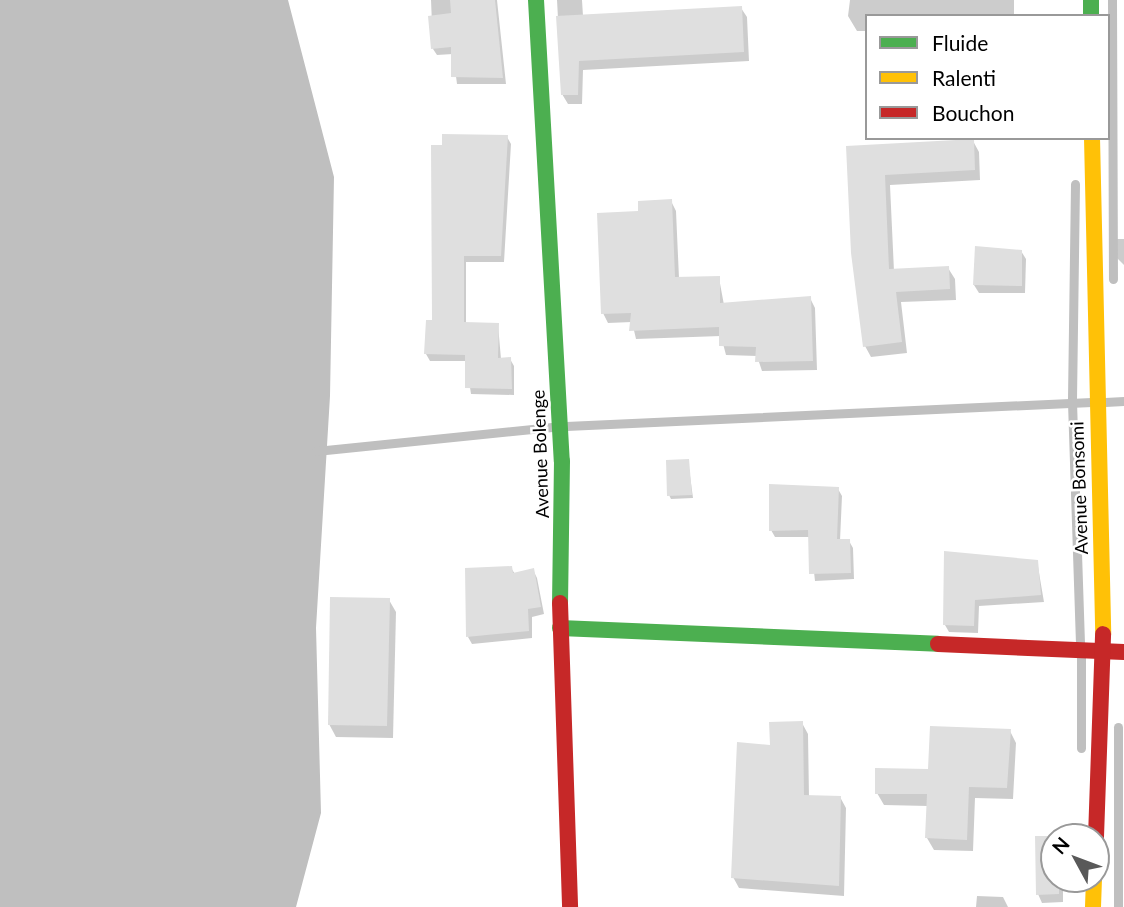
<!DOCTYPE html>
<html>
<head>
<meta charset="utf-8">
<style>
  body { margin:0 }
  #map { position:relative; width:1124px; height:907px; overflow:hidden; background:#fff; font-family:Lato,sans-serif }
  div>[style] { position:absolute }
  .water>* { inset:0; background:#bfbfbf }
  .shadow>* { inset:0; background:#0003 }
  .stream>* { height:9px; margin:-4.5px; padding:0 4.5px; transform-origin:4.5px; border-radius:4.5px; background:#bfbfbf }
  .building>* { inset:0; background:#dfdfdf }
  .fast>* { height:16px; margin:-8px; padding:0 8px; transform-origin:8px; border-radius:8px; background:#4caf50 }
  .slow>* { height:16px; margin:-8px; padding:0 8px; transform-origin:8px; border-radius:8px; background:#ffc107 }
  .jam>* { height:16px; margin:-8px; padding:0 8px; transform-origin:8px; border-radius:8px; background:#c62828 }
  span { translate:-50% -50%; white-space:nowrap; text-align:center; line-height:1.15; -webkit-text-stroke:5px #fff; paint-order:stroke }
  .street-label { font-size:18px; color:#000 }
  .legend { position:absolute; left:865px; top:14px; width:245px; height:126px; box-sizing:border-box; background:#fff; border:2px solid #999; margin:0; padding:9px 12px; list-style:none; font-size:21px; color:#000 }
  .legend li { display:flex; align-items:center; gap:14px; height:35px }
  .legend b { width:35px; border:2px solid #999 }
  .north { position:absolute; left:1040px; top:823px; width:70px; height:70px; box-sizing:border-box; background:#fff; border:2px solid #999; border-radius:50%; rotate:311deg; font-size:19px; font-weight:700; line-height:28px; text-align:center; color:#000 }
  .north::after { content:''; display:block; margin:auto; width:24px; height:32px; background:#595959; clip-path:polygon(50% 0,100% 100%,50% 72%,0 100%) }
</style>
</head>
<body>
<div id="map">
  <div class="water">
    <div style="clip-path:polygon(0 0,288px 0,334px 177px,330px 396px,316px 628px,321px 813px,296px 907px,0 907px)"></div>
  </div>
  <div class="shadow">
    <div style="clip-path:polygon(431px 0,497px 0,506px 84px,457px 84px,453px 54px,437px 55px,433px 49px)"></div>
    <div style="clip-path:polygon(557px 0,582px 0,583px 16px,741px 8px,747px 17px,749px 61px,583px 70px,582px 104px,568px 104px,562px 94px)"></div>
    <div style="clip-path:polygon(850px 0,1014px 0,1014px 16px,867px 16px,867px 31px,857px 31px,848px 16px)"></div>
    <div style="clip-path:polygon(507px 137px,511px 144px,504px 262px,466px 262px,466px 323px,498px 325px,501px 359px,510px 359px,514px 366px,514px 395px,471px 394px,466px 361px,430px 361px,426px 354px)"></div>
    <div style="clip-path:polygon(973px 141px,979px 152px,980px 180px,890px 185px,894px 271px,948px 268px,955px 279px,956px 300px,901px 302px,907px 353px,871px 357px,865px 346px,848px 148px)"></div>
    <div style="clip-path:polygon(671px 201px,676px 211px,679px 278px,719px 278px,724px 305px,810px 298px,815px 308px,817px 370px,762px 371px,757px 356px,726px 355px,721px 336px,636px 339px,632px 322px,608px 323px,603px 313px,640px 213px)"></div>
    <div style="clip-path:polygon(1117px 239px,1124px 239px,1124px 265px,1117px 258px)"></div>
    <div style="clip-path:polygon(1021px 251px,1026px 259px,1025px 293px,979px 293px,974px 285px)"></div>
    <div style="clip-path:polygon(688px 461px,693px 498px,671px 499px,669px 495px)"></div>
    <div style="clip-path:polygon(838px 489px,842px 496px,840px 541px,849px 541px,853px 548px,854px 579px,815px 581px,810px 537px,775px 537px,771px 530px)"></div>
    <div style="clip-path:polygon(946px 553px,1037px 561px,1044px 602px,979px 606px,978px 633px,949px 632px,945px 625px)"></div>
    <div style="clip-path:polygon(511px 568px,515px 574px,533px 570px,537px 578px,544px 614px,532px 617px,532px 638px,472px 644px,468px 637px)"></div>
    <div style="clip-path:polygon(389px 600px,396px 612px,393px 738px,336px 737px,329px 724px)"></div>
    <div style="clip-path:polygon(802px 723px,808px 734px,809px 797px,840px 797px,846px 808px,844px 896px,739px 888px,733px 877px)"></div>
    <div style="clip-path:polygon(1010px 731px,1016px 743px,1013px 799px,975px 798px,973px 851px,934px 850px,927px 838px,928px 806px,884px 805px,877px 793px)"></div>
    <div style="clip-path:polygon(1054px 837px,1054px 879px,1063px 879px,1063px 902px,1042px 903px,1038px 894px)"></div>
    <div style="clip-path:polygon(977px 896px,1003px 897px,1008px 907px,976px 907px)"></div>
  </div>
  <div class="stream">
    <div style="left:1112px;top:0;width:279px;rotate:89.8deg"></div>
    <div style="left:1075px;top:184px;width:218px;rotate:90.8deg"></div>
    <div style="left:1072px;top:402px;width:241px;rotate:88.1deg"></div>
    <div style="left:1105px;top:402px;width:19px;rotate:-3deg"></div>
    <div style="left:566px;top:426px;width:526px;rotate:-2.62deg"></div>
    <div style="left:316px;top:451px;width:237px;rotate:-5.8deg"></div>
    <div style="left:1081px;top:657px;width:91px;rotate:90deg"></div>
    <div style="left:1118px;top:907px;width:180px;rotate:-90deg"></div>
  </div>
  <div class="building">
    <div style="clip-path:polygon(450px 0,495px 0,503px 78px,451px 77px,451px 47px,431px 49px,428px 16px,451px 13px)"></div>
    <div style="clip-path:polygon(742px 6px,744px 52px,579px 61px,578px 95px,561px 95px,556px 16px)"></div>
    <div style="clip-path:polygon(442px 134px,508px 135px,501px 256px,464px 256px,464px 322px,499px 323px,498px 358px,511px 357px,512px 389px,465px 388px,465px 355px,424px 354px,426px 320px,432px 320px,431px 145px,442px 145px)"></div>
    <div style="clip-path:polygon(974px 139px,975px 170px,885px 175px,889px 269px,949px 266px,950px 289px,896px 292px,902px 342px,863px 347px,851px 253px,846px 146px)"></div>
    <div style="clip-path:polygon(672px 199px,675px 277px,720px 276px,720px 303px,811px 296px,813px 361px,755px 362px,756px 347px,719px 346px,719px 327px,629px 331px,631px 313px,601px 314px,597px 213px,638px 211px,638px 201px)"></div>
    <div style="clip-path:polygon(975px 246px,1022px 250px,1022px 286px,973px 285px)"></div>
    <div style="clip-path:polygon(689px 459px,692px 495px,667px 496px,666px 460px)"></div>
    <div style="clip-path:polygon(769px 484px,839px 487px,837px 539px,850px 539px,851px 573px,809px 574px,808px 530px,769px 531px)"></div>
    <div style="clip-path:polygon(944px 551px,1038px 560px,1041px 595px,975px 600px,974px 626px,943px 625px)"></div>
    <div style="clip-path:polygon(512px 566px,513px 573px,534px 568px,541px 607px,528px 609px,529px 631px,466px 637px,465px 568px)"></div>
    <div style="clip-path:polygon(330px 597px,390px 598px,387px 726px,328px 725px)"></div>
    <div style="clip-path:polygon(803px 721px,804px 795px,841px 796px,839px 886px,731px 878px,737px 742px,770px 745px,769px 722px)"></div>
    <div style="clip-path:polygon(930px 726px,1011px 729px,1007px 788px,969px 787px,967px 840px,925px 838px,927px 794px,875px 794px,875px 768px,928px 769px)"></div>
    <div style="clip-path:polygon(1035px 836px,1059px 836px,1054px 837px,1054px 879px,1059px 879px,1059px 894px,1036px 895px)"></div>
  </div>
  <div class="fast">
    <div style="left:536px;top:0;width:462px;rotate:86.8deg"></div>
    <div style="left:562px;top:461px;width:142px;rotate:90.8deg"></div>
    <div style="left:1091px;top:0;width:16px;rotate:90deg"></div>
    <div style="left:560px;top:628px;width:378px;rotate:2.4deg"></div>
  </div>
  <div class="slow">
    <div style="left:1092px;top:138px;width:496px;rotate:88.7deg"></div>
    <div style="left:1093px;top:907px;width:28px;rotate:-88deg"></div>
  </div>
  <div class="jam">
    <div style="left:560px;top:603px;width:304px;rotate:88.1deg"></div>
    <div style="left:938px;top:644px;width:186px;rotate:2.5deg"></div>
    <div style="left:1096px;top:837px;width:203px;rotate:-88deg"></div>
  </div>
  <div class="street-label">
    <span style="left:540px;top:454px;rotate:-92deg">Avenue Bolenge</span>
    <span style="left:1079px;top:488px;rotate:-92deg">Avenue Bonsomi</span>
  </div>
  <ul class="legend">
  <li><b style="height:9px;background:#4caf50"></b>Fluide</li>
  <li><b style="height:9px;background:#ffc107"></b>Ralenti</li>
  <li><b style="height:9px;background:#c62828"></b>Bouchon</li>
  </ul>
  <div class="north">N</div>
</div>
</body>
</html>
